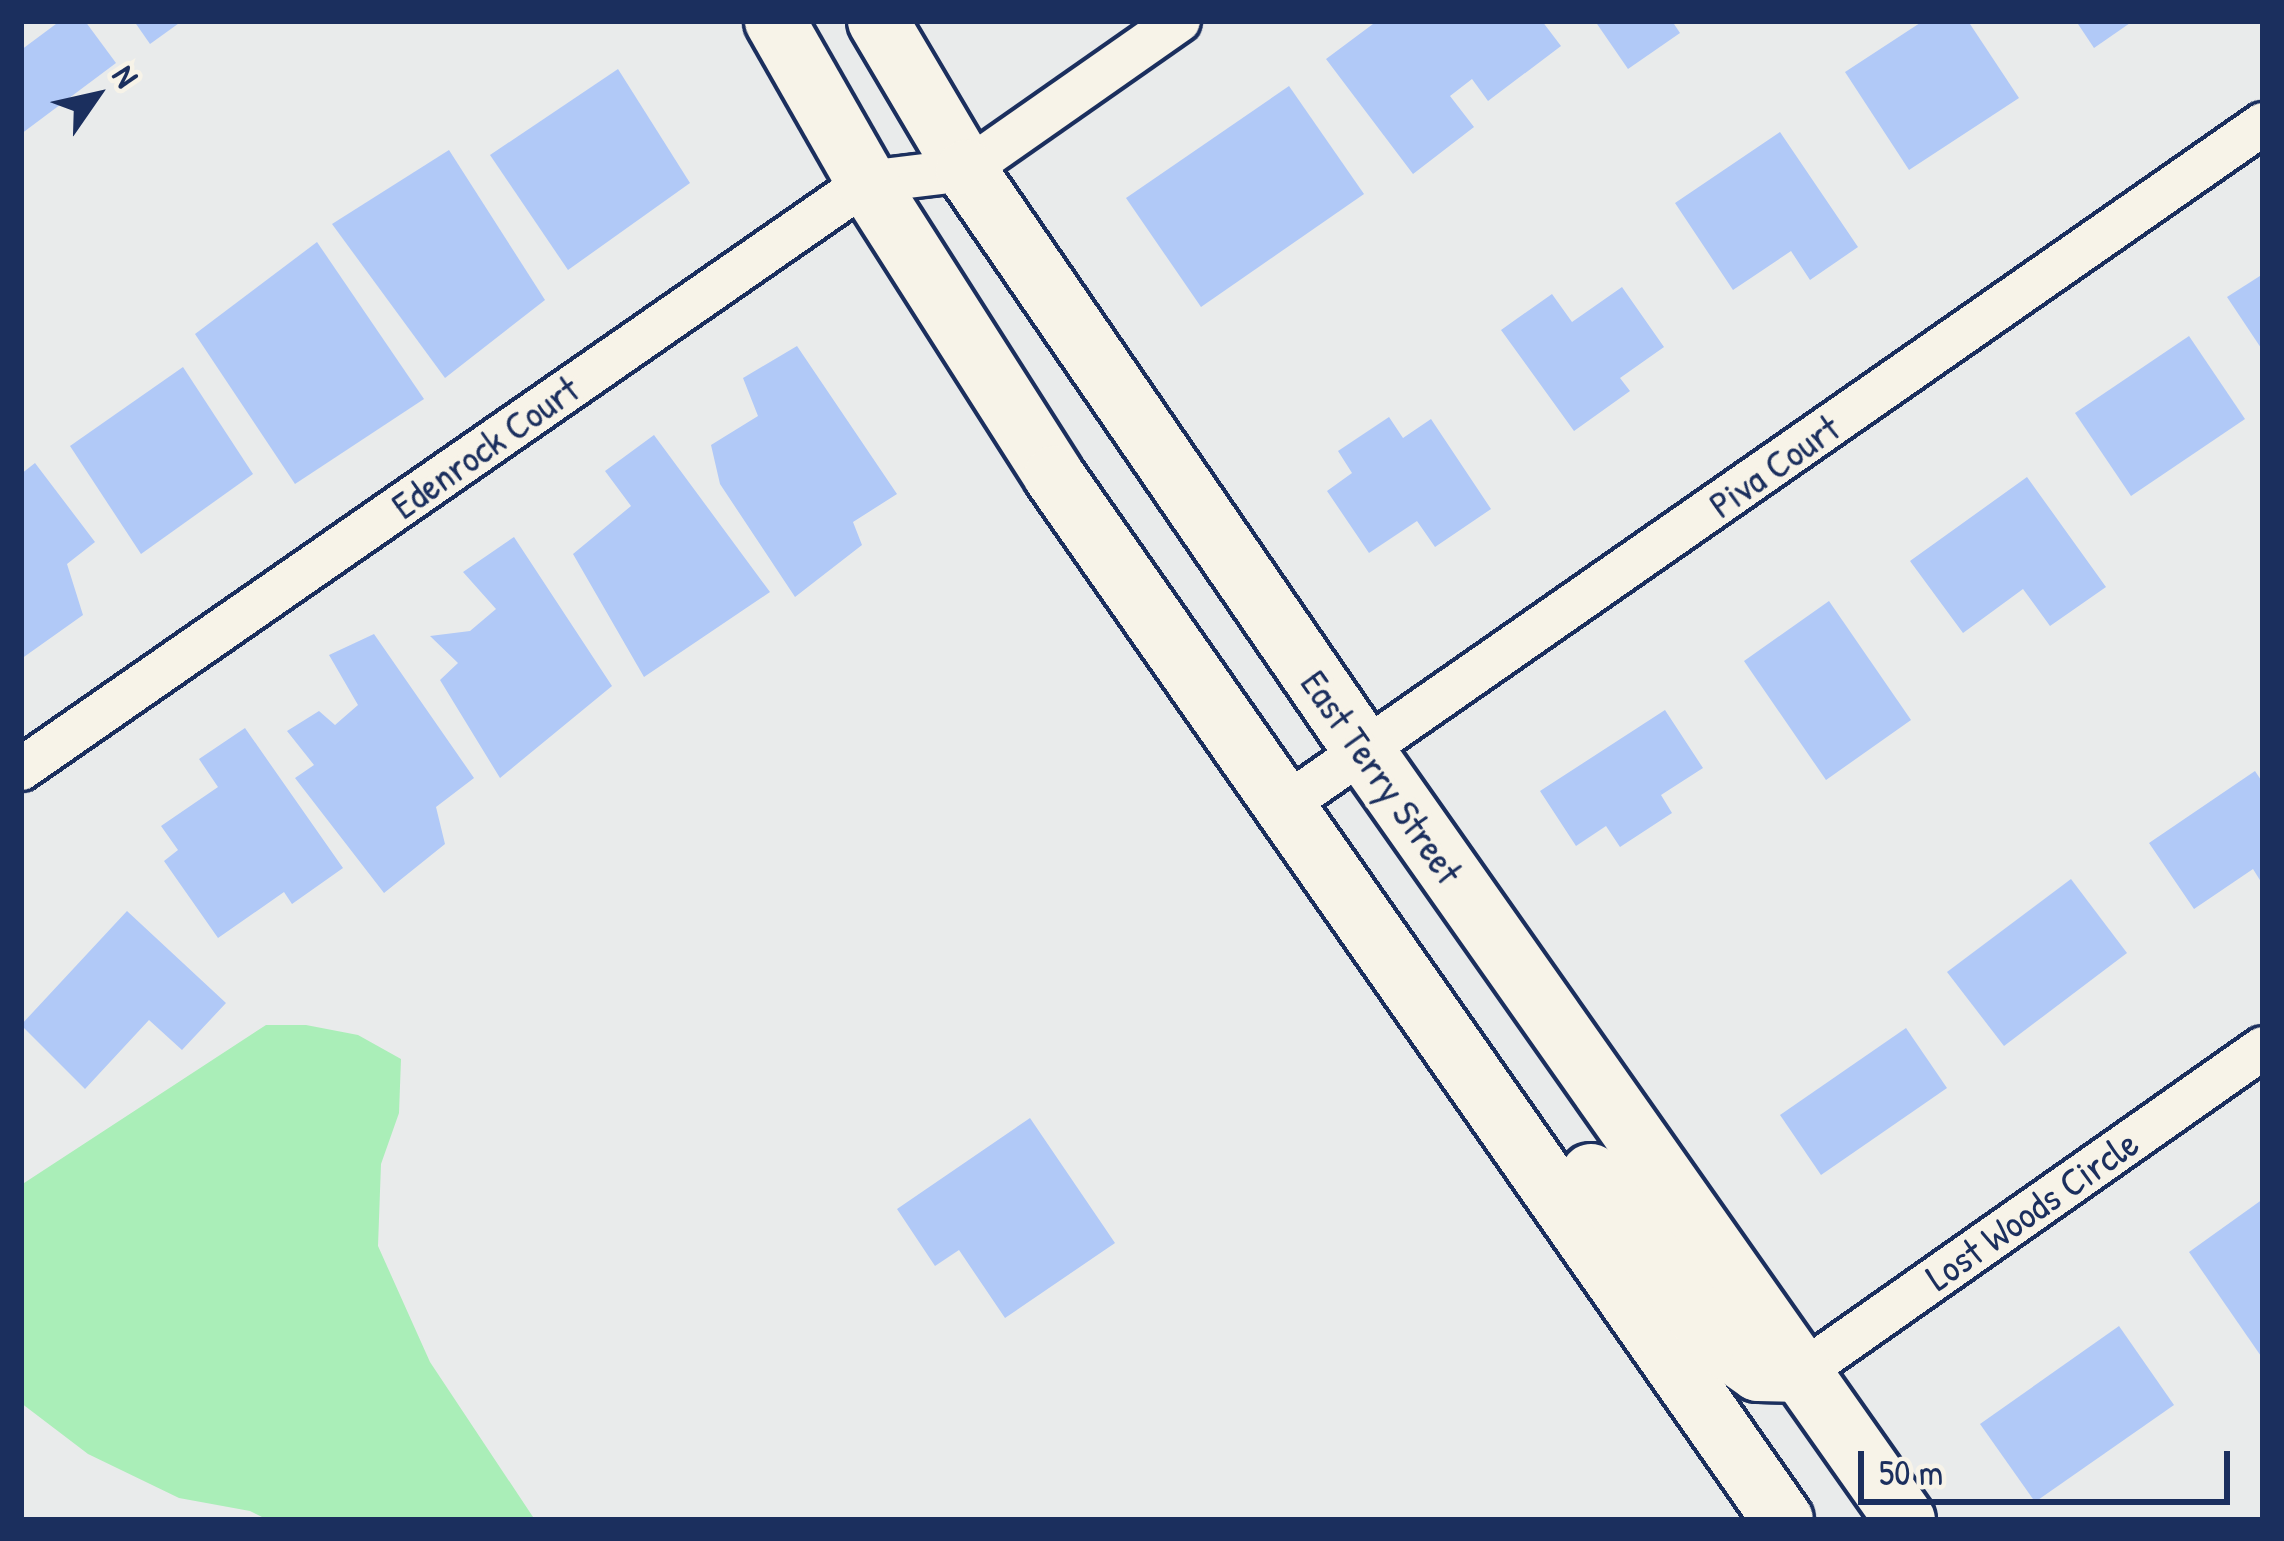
<!DOCTYPE html>
<html>
<head>
<meta charset="utf-8">
<style>
  body { margin:0 }
  #map { position:relative; width:2284px; height:1541px; overflow:hidden; background:#e9ebeb; font-family:"Patrick Hand",sans-serif }
  div>[style] { position:absolute }
  .green>* { inset:0; background:#aaeeb8 }
  .building>* { inset:0; background:#b1c9f7 }
  .roads { filter:drop-shadow(3px 0 #1b2f5e) drop-shadow(-3px 0 #1b2f5e) drop-shadow(0 3px #1b2f5e) drop-shadow(0 -3px #1b2f5e) }
  .street>* { height:42px; margin:-21px; padding:0 21px; transform-origin:21px; border-radius:21px; background:#f7f3e8 }
  .secondary>* { height:60px; margin:-30px; padding:0 30px; transform-origin:30px; border-radius:30px; background:#f7f3e8 }
  span { translate:-50% -50%; white-space:nowrap; text-align:center; line-height:1.15; -webkit-text-stroke:9px #f7f3e8; paint-order:stroke }
  .street-label { font-size:39px; color:#1b2f5e }
  .frame { position:absolute; inset:0; border:24px solid #1b2f5e; pointer-events:none }
  .north { position:absolute; left:36px; top:36px; width:120px; height:120px; -webkit-text-stroke:9px #f7f3e8; paint-order:stroke; rotate:56deg; font-size:33px; font-weight:700; line-height:48px; text-align:center; color:#1b2f5e }
  .north::after { content:''; display:block; margin:auto; width:42px; height:54px; background:#1b2f5e; clip-path:polygon(50% 0,100% 100%,50% 72%,0 100%) }
  .scale { position:absolute; left:1858px; top:1451px; width:372px; height:54px; box-sizing:border-box; border:6px solid #1b2f5e; border-top:0; padding-left:15px; font-size:36px; line-height:42px; white-space:nowrap; color:#1b2f5e; -webkit-text-stroke:9px #f7f3e8; paint-order:stroke }
</style>
</head>
<body>
<div id="map">
  <div class="green">
    <div style="clip-path:polygon(266px 1025px,306px 1025px,358px 1035px,401px 1059px,399px 1113px,381px 1164px,378px 1246px,430px 1362px,535px 1520px,268px 1520px,250px 1511px,179px 1498px,88px 1454px,21px 1403px,21px 1185px)"></div>
  </div>
  <div class="building">
    <div style="clip-path:polygon(60px 21px,85px 21px,116px 63px,21px 134px,21px 50px)"></div>
    <div style="clip-path:polygon(134px 21px,182px 21px,150px 44px)"></div>
    <div style="clip-path:polygon(1377px 21px,1542px 21px,1561px 46px,1488px 101px,1472px 79px,1450px 96px,1474px 127px,1413px 174px,1326px 59px)"></div>
    <div style="clip-path:polygon(1595px 21px,1672px 21px,1680px 33px,1628px 69px)"></div>
    <div style="clip-path:polygon(1923px 21px,1968px 21px,2019px 98px,1909px 170px,1845px 72px)"></div>
    <div style="clip-path:polygon(2076px 21px,2133px 21px,2094px 48px)"></div>
    <div style="clip-path:polygon(618px 69px,690px 183px,568px 270px,490px 155px)"></div>
    <div style="clip-path:polygon(1289px 86px,1364px 194px,1201px 307px,1126px 198px)"></div>
    <div style="clip-path:polygon(1780px 132px,1858px 247px,1810px 280px,1791px 251px,1733px 290px,1675px 203px)"></div>
    <div style="clip-path:polygon(449px 150px,545px 300px,445px 378px,332px 224px)"></div>
    <div style="clip-path:polygon(317px 242px,424px 399px,295px 484px,195px 334px)"></div>
    <div style="clip-path:polygon(2263px 274px,2263px 351px,2227px 297px)"></div>
    <div style="clip-path:polygon(1622px 287px,1664px 347px,1620px 378px,1630px 391px,1574px 431px,1501px 330px,1552px 294px,1572px 322px)"></div>
    <div style="clip-path:polygon(2189px 336px,2245px 419px,2131px 496px,2075px 413px)"></div>
    <div style="clip-path:polygon(797px 346px,897px 494px,853px 522px,862px 545px,795px 597px,720px 484px,711px 445px,758px 416px,743px 378px)"></div>
    <div style="clip-path:polygon(183px 367px,253px 474px,141px 554px,70px 446px)"></div>
    <div style="clip-path:polygon(1389px 417px,1403px 438px,1431px 419px,1491px 509px,1435px 547px,1417px 521px,1369px 553px,1327px 491px,1352px 473px,1338px 451px)"></div>
    <div style="clip-path:polygon(654px 435px,770px 592px,644px 677px,573px 554px,631px 506px,605px 471px)"></div>
    <div style="clip-path:polygon(35px 463px,95px 542px,67px 564px,83px 615px,21px 659px,21px 474px)"></div>
    <div style="clip-path:polygon(2027px 477px,2106px 587px,2050px 626px,2023px 589px,1963px 633px,1910px 561px)"></div>
    <div style="clip-path:polygon(514px 537px,612px 686px,500px 778px,440px 680px,458px 663px,430px 636px,470px 631px,496px 609px,463px 572px)"></div>
    <div style="clip-path:polygon(1829px 601px,1911px 720px,1826px 780px,1744px 661px)"></div>
    <div style="clip-path:polygon(374px 634px,474px 778px,436px 807px,445px 844px,384px 893px,295px 778px,314px 765px,287px 731px,319px 711px,335px 725px,358px 705px,329px 655px)"></div>
    <div style="clip-path:polygon(1665px 710px,1703px 768px,1661px 795px,1672px 813px,1620px 847px,1606px 826px,1576px 846px,1540px 791px)"></div>
    <div style="clip-path:polygon(245px 728px,343px 868px,292px 904px,284px 892px,218px 938px,164px 861px,178px 850px,161px 826px,218px 787px,199px 759px)"></div>
    <div style="clip-path:polygon(2255px 771px,2263px 783px,2263px 885px,2253px 869px,2194px 909px,2149px 843px)"></div>
    <div style="clip-path:polygon(2071px 879px,2127px 953px,2004px 1046px,1947px 972px)"></div>
    <div style="clip-path:polygon(127px 911px,226px 1003px,182px 1050px,149px 1020px,85px 1089px,21px 1025px)"></div>
    <div style="clip-path:polygon(1906px 1028px,1947px 1088px,1821px 1175px,1780px 1115px)"></div>
    <div style="clip-path:polygon(1030px 1118px,1115px 1243px,1005px 1318px,959px 1250px,935px 1266px,897px 1209px)"></div>
    <div style="clip-path:polygon(2263px 1199px,2263px 1359px,2189px 1252px)"></div>
    <div style="clip-path:polygon(2119px 1326px,2174px 1405px,2035px 1502px,1980px 1424px)"></div>
  </div>
  <div class="roads">
    <div class="street">
      <div style="left:21px;top:769px;width:1030px;rotate:-34.75deg"></div>
      <div style="left:867px;top:182px;width:100px;rotate:-6.9deg"></div>
      <div style="left:966px;top:170px;width:260px;rotate:-35deg"></div>
      <div style="left:1284px;top:806px;width:1193px;rotate:-34.86deg"></div>
      <div style="left:1802px;top:1372px;width:563px;rotate:-35.1deg"></div>
    </div>
    <div class="secondary">
      <div style="left:775px;top:21px;width:185px;rotate:60.3deg"></div>
      <div style="left:867px;top:182px;width:348px;rotate:57.5deg"></div>
      <div style="left:1054px;top:476px;width:1273px;rotate:55.07deg"></div>
      <div style="left:878px;top:21px;width:173px;rotate:59.4deg"></div>
      <div style="left:966px;top:170px;width:704px;rotate:55.59deg"></div>
      <div style="left:1364px;top:751px;width:940px;rotate:54.87deg"></div>
      <div style="left:1591px;top:1174px;width:177px;rotate:53.3deg"></div>
      <div style="left:1697px;top:1316px;width:50px;rotate:46.6deg"></div>
      <div style="left:1731px;top:1352px;width:33px;rotate:35deg"></div>
      <div style="left:1758px;top:1371px;width:44px;rotate:1.3deg"></div>
    </div>
  </div>
  <div class="street-label">
    <span style="left:485px;top:447px;rotate:-35deg">Edenrock Court</span>
    <span style="left:1774px;top:466px;rotate:-35deg">Piva Court</span>
    <span style="left:1382px;top:777px;rotate:55deg">East Terry Street</span>
    <span style="left:2032px;top:1210px;rotate:-35deg">Lost Woods Circle</span>
  </div>
  <div class="frame"></div>
  <div class="north">N</div>
  <div class="scale">50 m</div>
</div>
</body>
</html>
